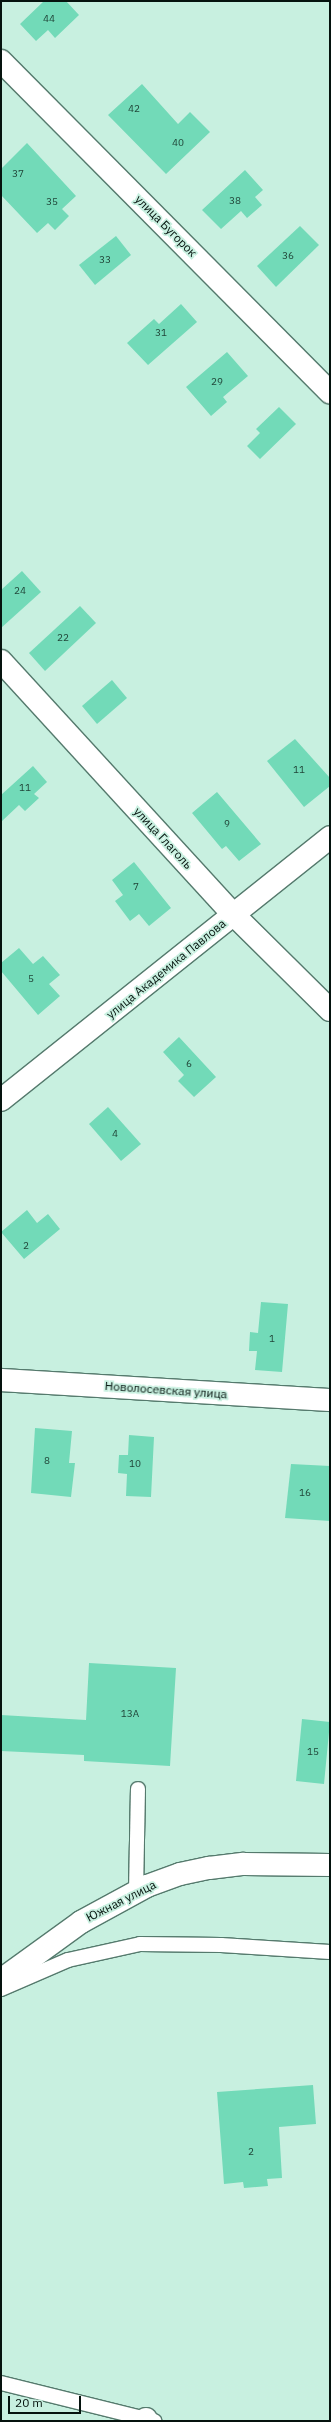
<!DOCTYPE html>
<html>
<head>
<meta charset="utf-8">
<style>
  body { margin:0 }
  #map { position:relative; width:331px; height:2422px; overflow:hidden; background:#c8f0e0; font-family:"IBM Plex Sans",sans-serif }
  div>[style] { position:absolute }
  .building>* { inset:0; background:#72dab8 }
  .roads { filter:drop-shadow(1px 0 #557a6d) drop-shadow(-1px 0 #557a6d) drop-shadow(0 1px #557a6d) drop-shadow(0 -1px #557a6d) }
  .service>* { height:14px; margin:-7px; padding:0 7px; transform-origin:7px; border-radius:7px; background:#fff }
  .minor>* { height:22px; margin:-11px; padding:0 11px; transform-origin:11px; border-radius:11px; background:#fff }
  .tertiary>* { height:22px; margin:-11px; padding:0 11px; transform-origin:11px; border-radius:11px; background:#fff }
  span { translate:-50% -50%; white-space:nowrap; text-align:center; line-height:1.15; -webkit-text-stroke:3.5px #c8f0e0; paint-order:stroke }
  .number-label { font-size:10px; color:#204538 }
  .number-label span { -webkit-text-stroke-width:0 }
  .street-label { font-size:12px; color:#05130e }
  .frame { position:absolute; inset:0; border:2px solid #05130e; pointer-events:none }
  .scale { position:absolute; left:8px; top:2396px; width:73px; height:18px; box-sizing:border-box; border:2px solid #05130e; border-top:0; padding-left:5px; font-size:12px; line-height:14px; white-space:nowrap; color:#05130e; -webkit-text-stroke:3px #c8f0e0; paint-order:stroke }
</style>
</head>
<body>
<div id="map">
  <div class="building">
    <div style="clip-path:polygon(44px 1px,66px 1px,79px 15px,55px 38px,48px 30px,36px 41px,20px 24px)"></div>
    <div style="clip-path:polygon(142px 84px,178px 124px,190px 112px,210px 132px,166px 174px,108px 115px)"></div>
    <div style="clip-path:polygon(27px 143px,76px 196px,62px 209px,69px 216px,55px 230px,48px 223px,37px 233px,1px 195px,1px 169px)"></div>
    <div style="clip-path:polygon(245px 170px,263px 190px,255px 197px,262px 205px,247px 218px,241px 211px,221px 229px,202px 210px)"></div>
    <div style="clip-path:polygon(300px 226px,319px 245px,276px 287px,257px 266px)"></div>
    <div style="clip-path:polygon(116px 236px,131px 255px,95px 285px,79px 265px)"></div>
    <div style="clip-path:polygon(181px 304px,197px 322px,148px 365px,127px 343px,154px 319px,159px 324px)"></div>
    <div style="clip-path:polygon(227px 352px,248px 376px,223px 397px,227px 402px,211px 416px,186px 387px)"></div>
    <div style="clip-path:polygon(279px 407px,296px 424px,260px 459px,247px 446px,260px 433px,256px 429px)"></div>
    <div style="clip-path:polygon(22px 571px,41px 592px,1px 628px,1px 590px)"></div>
    <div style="clip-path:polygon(80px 606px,96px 623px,45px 671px,29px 653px)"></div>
    <div style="clip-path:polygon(112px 680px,127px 698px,97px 724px,82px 706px)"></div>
    <div style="clip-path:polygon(295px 739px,330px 778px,330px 786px,304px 807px,267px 761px)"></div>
    <div style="clip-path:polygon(33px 766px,47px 782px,34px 794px,39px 798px,25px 811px,19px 805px,1px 822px,1px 795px)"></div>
    <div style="clip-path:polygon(217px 792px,261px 844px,239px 861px,226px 846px,222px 849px,192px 813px)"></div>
    <div style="clip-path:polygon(134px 862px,171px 908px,149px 926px,139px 914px,130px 921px,115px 901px,123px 895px,112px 880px)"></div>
    <div style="clip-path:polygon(19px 948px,33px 964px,43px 956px,60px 975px,49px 984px,60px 996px,38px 1015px,1px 971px,1px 963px)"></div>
    <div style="clip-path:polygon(179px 1037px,216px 1077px,194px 1097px,178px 1081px,184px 1075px,163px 1052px)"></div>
    <div style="clip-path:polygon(108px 1107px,141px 1144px,121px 1161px,89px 1124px)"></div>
    <div style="clip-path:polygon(27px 1210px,37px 1223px,48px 1214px,60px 1229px,24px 1259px,1px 1232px)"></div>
    <div style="clip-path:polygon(261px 1302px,288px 1304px,282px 1372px,255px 1370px,257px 1351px,249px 1351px,250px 1332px,258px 1333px)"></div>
    <div style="clip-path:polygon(35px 1428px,72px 1431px,69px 1463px,75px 1463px,71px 1497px,31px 1493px)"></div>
    <div style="clip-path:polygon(129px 1435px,154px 1437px,151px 1497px,126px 1496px,127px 1474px,118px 1473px,119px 1455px,128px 1455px)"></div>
    <div style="clip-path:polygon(291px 1464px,330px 1466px,330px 1521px,285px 1518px)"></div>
    <div style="clip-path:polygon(89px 1663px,176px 1668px,170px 1766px,84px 1761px,84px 1755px,1px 1751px,1px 1715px,86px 1720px)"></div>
    <div style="clip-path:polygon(302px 1719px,330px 1722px,324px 1784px,296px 1781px)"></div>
    <div style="clip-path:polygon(313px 2085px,316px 2124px,279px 2127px,282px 2178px,267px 2179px,268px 2186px,244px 2188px,243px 2182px,224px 2184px,217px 2092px)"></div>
  </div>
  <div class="roads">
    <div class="service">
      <div style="left:136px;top:1892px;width:103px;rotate:-88.9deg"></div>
      <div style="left:1px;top:1989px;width:73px;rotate:-23.4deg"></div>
      <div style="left:68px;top:1960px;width:74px;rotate:-12.5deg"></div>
      <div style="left:140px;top:1944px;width:81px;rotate:0.7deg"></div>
      <div style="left:221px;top:1945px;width:109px;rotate:3.7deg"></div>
      <div style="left:1px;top:2383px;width:158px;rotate:13.9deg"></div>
    </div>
    <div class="minor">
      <div style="left:1px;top:61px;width:467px;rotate:45.2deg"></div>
      <div style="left:1px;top:661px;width:345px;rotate:47.5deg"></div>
      <div style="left:234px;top:915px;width:135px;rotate:44.7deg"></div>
      <div style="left:1px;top:1380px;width:330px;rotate:3.5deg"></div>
      <div style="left:1px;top:1980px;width:99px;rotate:-35.9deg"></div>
      <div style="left:81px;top:1922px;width:75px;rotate:-28.6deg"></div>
      <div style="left:147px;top:1886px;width:35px;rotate:-20deg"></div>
      <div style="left:180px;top:1874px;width:30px;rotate:-12deg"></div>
      <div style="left:209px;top:1868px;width:35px;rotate:-7deg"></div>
      <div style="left:244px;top:1864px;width:86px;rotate:0.7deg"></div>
      <div style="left:146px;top:2421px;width:2px;rotate:-90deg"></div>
    </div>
    <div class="tertiary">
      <div style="left:1px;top:1100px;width:421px;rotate:-38.6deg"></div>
    </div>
  </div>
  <div class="number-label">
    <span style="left:49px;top:19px">44</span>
    <span style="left:134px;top:109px">42</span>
    <span style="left:178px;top:143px">40</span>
    <span style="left:18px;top:174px">37</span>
    <span style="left:235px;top:201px">38</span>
    <span style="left:52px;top:202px">35</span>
    <span style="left:288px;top:256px">36</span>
    <span style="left:105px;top:260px">33</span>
    <span style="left:161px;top:333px">31</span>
    <span style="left:217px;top:382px">29</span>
    <span style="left:20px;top:591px">24</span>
    <span style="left:63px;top:638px">22</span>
    <span style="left:299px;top:770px">11</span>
    <span style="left:25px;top:788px">11</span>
    <span style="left:227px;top:824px">9</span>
    <span style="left:136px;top:887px">7</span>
    <span style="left:31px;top:979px">5</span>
    <span style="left:189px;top:1064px">6</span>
    <span style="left:115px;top:1134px">4</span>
    <span style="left:26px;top:1246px">2</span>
    <span style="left:272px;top:1339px">1</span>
    <span style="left:47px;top:1461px">8</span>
    <span style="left:135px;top:1464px">10</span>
    <span style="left:305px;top:1493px">16</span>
    <span style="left:130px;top:1714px">13А</span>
    <span style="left:313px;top:1752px">15</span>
    <span style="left:251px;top:2152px">2</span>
  </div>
  <div class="street-label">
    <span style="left:166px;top:226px;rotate:45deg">улица Бугорок</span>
    <span style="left:163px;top:838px;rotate:47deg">улица Глаголь</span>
    <span style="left:166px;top:969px;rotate:-39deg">улица Академика Павлова</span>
    <span style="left:166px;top:1390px;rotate:4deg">Новолосевская улица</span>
    <span style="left:121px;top:1901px;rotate:-27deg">Южная улица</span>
  </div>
  <div class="frame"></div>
  <div class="scale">20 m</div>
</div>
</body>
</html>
